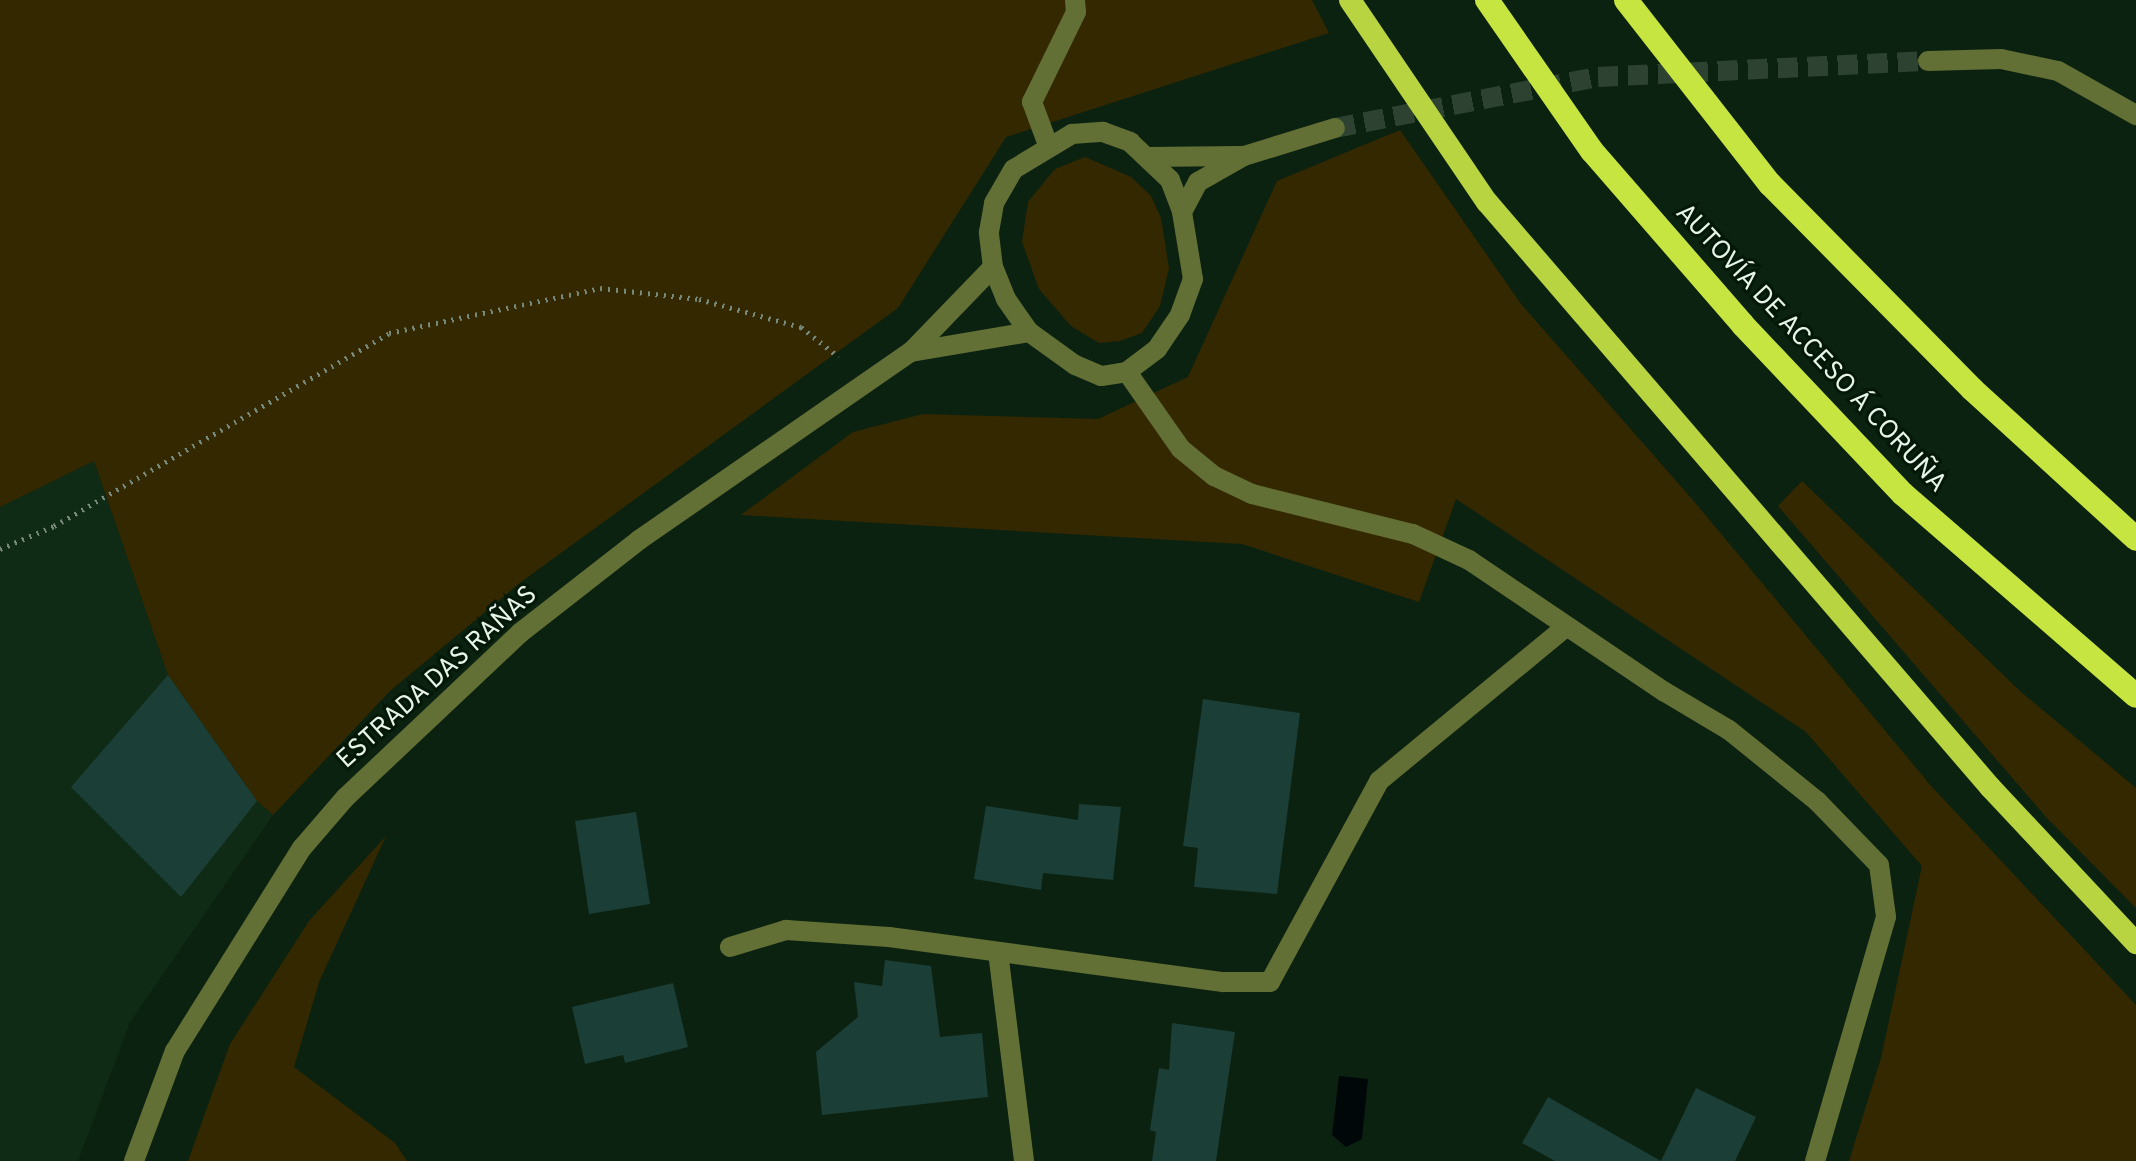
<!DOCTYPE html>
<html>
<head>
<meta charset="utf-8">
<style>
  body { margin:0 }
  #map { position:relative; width:2136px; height:1161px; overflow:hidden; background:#0c2210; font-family:Overpass,sans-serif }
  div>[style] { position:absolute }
  .built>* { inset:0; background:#0f2b15 }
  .green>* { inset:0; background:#342801 }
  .water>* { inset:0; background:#000709 }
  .building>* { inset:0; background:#1b3e37 }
  .minor-tunnel>* { height:20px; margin-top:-10px; transform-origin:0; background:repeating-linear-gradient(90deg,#2d4230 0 20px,transparent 0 30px) }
  .path>* { height:5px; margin-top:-2.5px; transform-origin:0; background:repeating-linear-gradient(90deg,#77897a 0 2px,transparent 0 8px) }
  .service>* { height:20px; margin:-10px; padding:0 10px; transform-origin:10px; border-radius:10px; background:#626f35 }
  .minor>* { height:20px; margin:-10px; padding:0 10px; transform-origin:10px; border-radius:10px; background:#626f35 }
  .trunk>* { height:22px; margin:-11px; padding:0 11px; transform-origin:11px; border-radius:11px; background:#b8d440 }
  .motorway>* { height:24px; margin:-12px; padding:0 12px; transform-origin:12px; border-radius:12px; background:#c7e541 }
  span { translate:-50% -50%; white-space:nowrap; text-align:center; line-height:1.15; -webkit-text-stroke:6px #041808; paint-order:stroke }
  .street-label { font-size:26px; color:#e7f5e8 }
</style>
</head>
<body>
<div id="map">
  <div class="built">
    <div style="clip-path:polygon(94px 461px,168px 675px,257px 801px,273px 815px,130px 1022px,78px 1161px,0 1161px,0 507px)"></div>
  </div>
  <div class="green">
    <div style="clip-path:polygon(0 0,1312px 0,1329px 33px,1006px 137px,898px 308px,521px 582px,390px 691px,273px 815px,257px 801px,168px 675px,94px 461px,0 507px)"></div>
    <div style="clip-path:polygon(1400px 130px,1521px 304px,1692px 499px,1932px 787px,2136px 1005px,2136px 1161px,1849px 1161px,1881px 1058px,1922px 866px,1806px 732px,1456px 499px,1419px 602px,1242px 544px,741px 515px,853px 432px,923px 414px,1098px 419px,1188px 377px,1277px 181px)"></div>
    <div style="clip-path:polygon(1085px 157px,1131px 177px,1151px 196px,1161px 218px,1169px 268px,1160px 306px,1142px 333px,1120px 341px,1099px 343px,1071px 326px,1039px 289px,1022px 242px,1028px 202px,1055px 169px)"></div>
    <div style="clip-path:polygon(1802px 481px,2020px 691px,2136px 788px,2136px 908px,2046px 817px,1778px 506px)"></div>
    <div style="clip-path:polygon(386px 836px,319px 982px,294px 1067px,395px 1143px,407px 1161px,188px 1161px,230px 1044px,309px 921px)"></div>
  </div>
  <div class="water">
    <div style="clip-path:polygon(1339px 1076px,1368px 1079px,1362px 1139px,1346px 1147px,1332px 1135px)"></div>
  </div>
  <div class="building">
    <div style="clip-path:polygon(168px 675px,257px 801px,181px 897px,71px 787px)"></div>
    <div style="clip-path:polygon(1203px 699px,1300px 713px,1277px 894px,1194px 887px,1198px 848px,1183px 846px)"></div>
    <div style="clip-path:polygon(1079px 804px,1121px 807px,1113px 880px,1043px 873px,1041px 890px,974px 879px,986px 806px,1078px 820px)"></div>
    <div style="clip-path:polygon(636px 812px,650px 904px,589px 914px,575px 821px)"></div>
    <div style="clip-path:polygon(885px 960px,931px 966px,940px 1037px,982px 1033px,988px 1097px,822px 1115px,816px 1052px,858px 1017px,854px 982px,882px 986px)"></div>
    <div style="clip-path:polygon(673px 983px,688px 1047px,625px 1063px,623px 1055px,585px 1064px,572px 1007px)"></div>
    <div style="clip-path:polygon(1172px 1023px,1235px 1032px,1216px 1161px,1152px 1161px,1156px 1132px,1150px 1130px,1159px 1068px,1169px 1070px)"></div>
    <div style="clip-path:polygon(1696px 1088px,1756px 1117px,1735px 1161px,1661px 1161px)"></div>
    <div style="clip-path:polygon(1548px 1097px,1661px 1161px,1555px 1161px,1522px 1143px)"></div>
  </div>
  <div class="minor-tunnel">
    <div style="left:1335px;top:128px;width:268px;rotate:-11deg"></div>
    <div style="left:1598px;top:77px;width:330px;rotate:-2.8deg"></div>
  </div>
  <div class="path">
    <div style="left:0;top:549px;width:59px;rotate:-23.1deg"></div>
    <div style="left:54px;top:526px;width:387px;rotate:-29.9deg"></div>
    <div style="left:389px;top:333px;width:216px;rotate:-12deg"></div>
    <div style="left:600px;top:288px;width:100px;rotate:6.3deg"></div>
    <div style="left:699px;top:299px;width:106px;rotate:15.4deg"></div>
    <div style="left:801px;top:327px;width:48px;rotate:38.3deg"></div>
  </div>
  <div class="service">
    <div style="left:998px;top:952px;width:211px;rotate:82.9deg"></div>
  </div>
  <div class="minor">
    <div style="left:1928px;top:61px;width:73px;rotate:-1.6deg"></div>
    <div style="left:2001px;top:59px;width:58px;rotate:11.9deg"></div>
    <div style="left:2058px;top:71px;width:90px;rotate:29.4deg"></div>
    <div style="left:1103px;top:132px;width:29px;rotate:20deg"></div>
    <div style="left:1130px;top:142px;width:55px;rotate:43.5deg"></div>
    <div style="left:1170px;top:180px;width:34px;rotate:69deg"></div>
    <div style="left:1182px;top:212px;width:68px;rotate:80.7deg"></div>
    <div style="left:1193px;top:279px;width:38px;rotate:110deg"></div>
    <div style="left:1180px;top:315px;width:41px;rotate:124.1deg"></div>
    <div style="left:1157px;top:349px;width:38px;rotate:143deg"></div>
    <div style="left:1127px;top:372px;width:26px;rotate:171deg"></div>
    <div style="left:1101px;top:376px;width:28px;rotate:-157deg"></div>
    <div style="left:1075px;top:365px;width:57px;rotate:-144.3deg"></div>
    <div style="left:1029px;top:332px;width:40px;rotate:-124.9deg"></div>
    <div style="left:1006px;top:299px;width:35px;rotate:-112deg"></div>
    <div style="left:993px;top:267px;width:35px;rotate:-97deg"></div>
    <div style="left:989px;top:232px;width:29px;rotate:-80deg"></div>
    <div style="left:994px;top:203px;width:39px;rotate:-60deg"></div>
    <div style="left:1014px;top:169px;width:68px;rotate:-31.1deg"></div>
    <div style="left:1072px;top:134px;width:31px;rotate:-4deg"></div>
    <div style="left:1048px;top:145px;width:46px;rotate:-110.4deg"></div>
    <div style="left:1032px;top:102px;width:100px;rotate:-63.9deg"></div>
    <div style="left:1076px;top:12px;width:12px;rotate:-95deg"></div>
    <div style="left:1147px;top:157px;width:93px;rotate:-0.6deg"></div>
    <div style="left:1182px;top:212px;width:34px;rotate:-62deg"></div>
    <div style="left:1198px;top:182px;width:53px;rotate:-29.5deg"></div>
    <div style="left:1244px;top:156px;width:95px;rotate:-17.1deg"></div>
    <div style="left:911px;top:352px;width:120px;rotate:-9.6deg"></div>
    <div style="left:1127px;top:372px;width:94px;rotate:55deg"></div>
    <div style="left:1181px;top:449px;width:43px;rotate:39.3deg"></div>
    <div style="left:1214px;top:476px;width:42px;rotate:25.3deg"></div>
    <div style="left:1252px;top:494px;width:166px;rotate:14deg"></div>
    <div style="left:1413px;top:534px;width:62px;rotate:24.9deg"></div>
    <div style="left:1469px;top:560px;width:236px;rotate:34deg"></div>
    <div style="left:1665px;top:692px;width:74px;rotate:30.7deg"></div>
    <div style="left:1729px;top:730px;width:113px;rotate:38.9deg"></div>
    <div style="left:1817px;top:801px;width:89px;rotate:45.9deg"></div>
    <div style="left:1879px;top:865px;width:52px;rotate:82.3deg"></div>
    <div style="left:1886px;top:917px;width:254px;rotate:106.2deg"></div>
    <div style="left:730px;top:947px;width:59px;rotate:-16.9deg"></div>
    <div style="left:786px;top:930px;width:103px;rotate:3.9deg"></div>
    <div style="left:889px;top:937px;width:337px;rotate:7.7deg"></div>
    <div style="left:1223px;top:982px;width:47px"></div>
    <div style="left:1270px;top:982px;width:229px;rotate:-61.5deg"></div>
    <div style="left:1379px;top:781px;width:242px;rotate:-39.5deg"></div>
    <div style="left:134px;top:1161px;width:117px;rotate:-69.6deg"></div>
    <div style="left:175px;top:1051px;width:239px;rotate:-58deg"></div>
    <div style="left:302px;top:848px;width:66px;rotate:-49.3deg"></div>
    <div style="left:345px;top:798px;width:241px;rotate:-43.3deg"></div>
    <div style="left:520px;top:633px;width:151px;rotate:-38deg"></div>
    <div style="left:639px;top:540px;width:331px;rotate:-34.7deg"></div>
    <div style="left:911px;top:352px;width:118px;rotate:-46deg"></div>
  </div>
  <div class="trunk">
    <div style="left:1350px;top:0;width:244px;rotate:55.9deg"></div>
    <div style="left:1487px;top:202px;width:772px;rotate:49.31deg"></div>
    <div style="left:1990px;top:787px;width:214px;rotate:46.9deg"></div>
  </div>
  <div class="motorway">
    <div style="left:1487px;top:0;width:184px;rotate:55.2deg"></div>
    <div style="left:1592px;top:151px;width:230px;rotate:49deg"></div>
    <div style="left:1743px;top:325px;width:233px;rotate:46.6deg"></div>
    <div style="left:1903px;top:494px;width:308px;rotate:40.9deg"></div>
    <div style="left:1626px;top:0;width:234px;rotate:52deg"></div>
    <div style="left:1770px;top:184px;width:288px;rotate:45.4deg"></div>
    <div style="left:1972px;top:389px;width:222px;rotate:42.4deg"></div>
  </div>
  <div class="street-label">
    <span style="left:1810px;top:349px;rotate:47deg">AUTOVÍA DE ACCESO Á CORUÑA</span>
    <span style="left:438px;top:678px;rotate:-42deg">ESTRADA DAS RAÑAS</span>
  </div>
</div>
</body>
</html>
